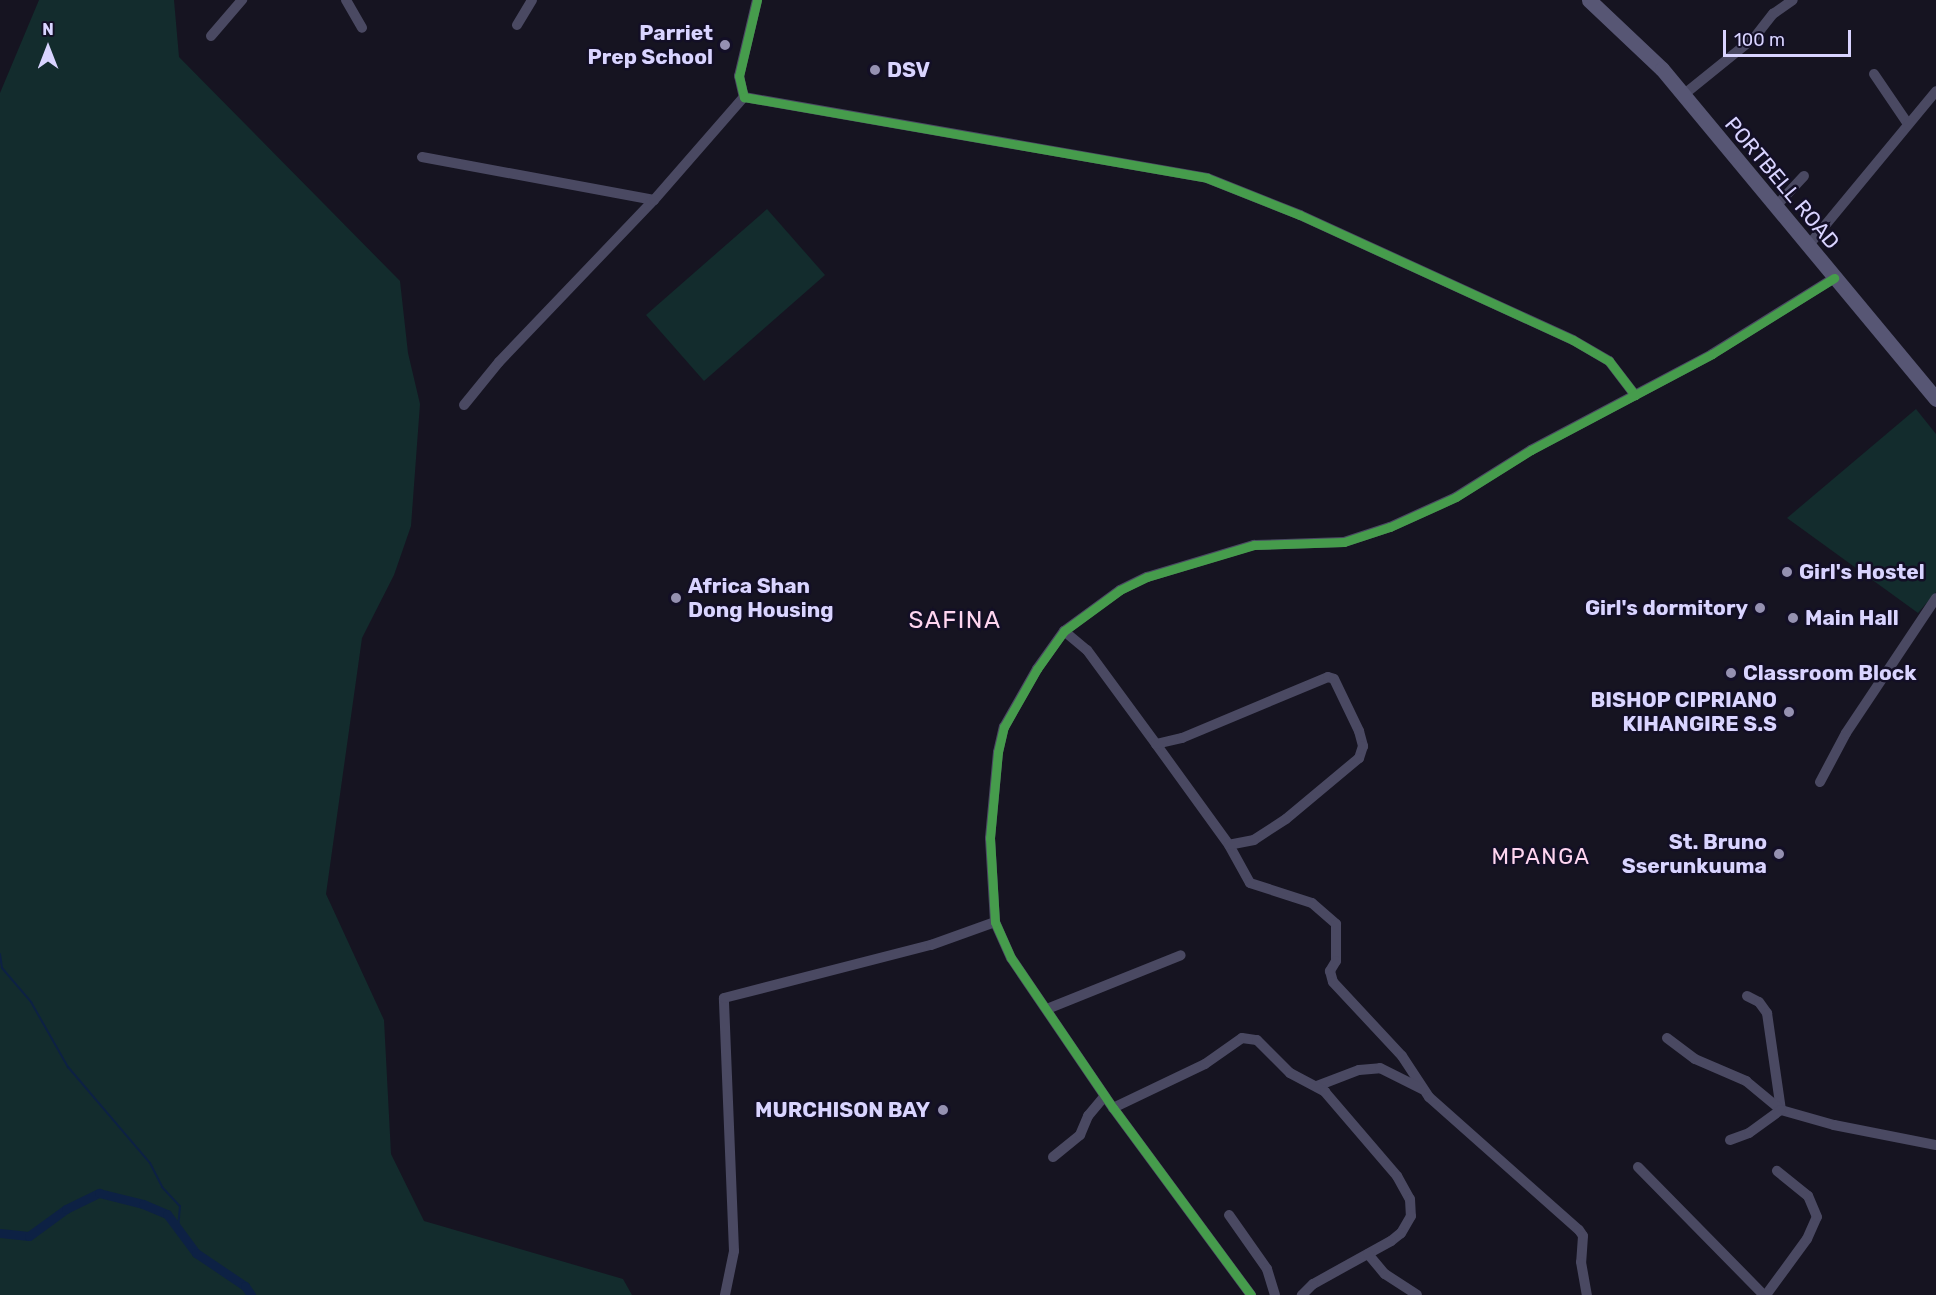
<!DOCTYPE html>
<html>
<head>
<meta charset="utf-8">
<style>
  body { margin:0 }
  #map { position:relative; width:1936px; height:1295px; overflow:hidden; background:#161421; font-family:Rubik,sans-serif }
  div>[style] { position:absolute }
  .green>* { inset:0; background:#132c2d }
  .stream>* { height:2px; margin:-1px; padding:0 1px; transform-origin:1px; border-radius:1px; background:#0d2144 }
  .canal>* { height:9px; margin:-4.5px; padding:0 4.5px; transform-origin:4.5px; border-radius:4.5px; background:#0d2144 }
  .street>* { height:10px; margin:-5px; padding:0 5px; transform-origin:5px; border-radius:5px; background:#4a4962 }
  .secondary>* { height:15px; margin:-7.5px; padding:0 7.5px; transform-origin:7.5px; border-radius:7.5px; background:#575674 }
  .cycleway>* { height:9px; margin:-4.5px; padding:0 4.5px; transform-origin:4.5px; border-radius:4.5px; background:#469c4c }
  .dots>* { width:16px; height:16px; translate:-50% -50%; box-sizing:border-box; border:3px solid #130f26; border-radius:50% }
  span { translate:-50% -50%; white-space:nowrap; text-align:center; line-height:1.15; -webkit-text-stroke:5px #130f26; paint-order:stroke }
  .poi-label { font-size:21px; color:#d9d4ff; font-weight:700 }
  .right { translate:-100% -50%; text-align:right }
  .left { translate:0 -50%; text-align:left }
  .street-label { font-size:21px; color:#d9d4ff }
  .neighbourhood-label { font-size:22px; color:#ffd6f0; letter-spacing:1.5px }
  .quarter-label { font-size:24px; color:#ffd6f0; letter-spacing:1.5px }
  .north { position:absolute; left:18px; top:18px; width:60px; height:60px; -webkit-text-stroke:4px #130f26; paint-order:stroke; rotate:0deg; font-size:16px; font-weight:700; line-height:24px; text-align:center; color:#d9d4ff }
  .north::after { content:''; display:block; margin:auto; width:21px; height:27px; background:#d9d4ff; clip-path:polygon(50% 0,100% 100%,50% 72%,0 100%) }
  .scale { position:absolute; left:1723px; top:30px; width:128px; height:27px; box-sizing:border-box; border:3px solid #d9d4ff; border-top:0; padding-left:8px; font-size:18px; line-height:21px; white-space:nowrap; color:#d9d4ff; -webkit-text-stroke:4px #130f26; paint-order:stroke }
</style>
</head>
<body>
<div id="map">
  <div class="green">
    <div style="clip-path:polygon(39px 0,174px 0,179px 57px,400px 281px,408px 353px,420px 404px,411px 526px,394px 575px,362px 638px,326px 894px,384px 1020px,391px 1154px,424px 1221px,623px 1279px,632px 1295px,0 1295px,0 93px)"></div>
    <div style="clip-path:polygon(767px 209px,825px 275px,704px 381px,646px 315px)"></div>
    <div style="clip-path:polygon(1916px 409px,1936px 434px,1936px 592px,1918px 613px,1787px 518px)"></div>
  </div>
  <div class="stream">
    <div style="left:0;top:954px;width:14px;rotate:82deg"></div>
    <div style="left:2px;top:968px;width:45px;rotate:49.5deg"></div>
    <div style="left:31px;top:1002px;width:75px;rotate:60.4deg"></div>
    <div style="left:68px;top:1067px;width:126px;rotate:49.5deg"></div>
    <div style="left:150px;top:1163px;width:27px;rotate:63deg"></div>
    <div style="left:162px;top:1187px;width:26px;rotate:47deg"></div>
    <div style="left:180px;top:1206px;width:22px;rotate:95deg"></div>
  </div>
  <div class="canal">
    <div style="left:0;top:1233px;width:29px;rotate:6deg"></div>
    <div style="left:29px;top:1236px;width:46px;rotate:-36.1deg"></div>
    <div style="left:66px;top:1209px;width:37px;rotate:-26deg"></div>
    <div style="left:99px;top:1193px;width:45px;rotate:14deg"></div>
    <div style="left:143px;top:1204px;width:26px;rotate:23deg"></div>
    <div style="left:167px;top:1214px;width:49px;rotate:53.4deg"></div>
    <div style="left:196px;top:1253px;width:59px;rotate:34deg"></div>
    <div style="left:245px;top:1286px;width:11px;rotate:56deg"></div>
  </div>
  <div class="street">
    <div style="left:346px;top:0;width:32px;rotate:60deg"></div>
    <div style="left:757px;top:0;width:78px;rotate:103.3deg"></div>
    <div style="left:739px;top:76px;width:22px;rotate:77deg"></div>
    <div style="left:744px;top:97px;width:470px;rotate:9.9deg"></div>
    <div style="left:1207px;top:178px;width:100px;rotate:21.7deg"></div>
    <div style="left:1300px;top:215px;width:300px;rotate:24.6deg"></div>
    <div style="left:1573px;top:340px;width:42px;rotate:30.3deg"></div>
    <div style="left:1609px;top:361px;width:43px;rotate:52.6deg"></div>
    <div style="left:517px;top:25px;width:29px;rotate:-59deg"></div>
    <div style="left:211px;top:36px;width:48px;rotate:-49.3deg"></div>
    <div style="left:1874px;top:74px;width:60px;rotate:55.8deg"></div>
    <div style="left:1682px;top:96px;width:92px;rotate:-38.9deg"></div>
    <div style="left:1754px;top:38px;width:31px;rotate:-52deg"></div>
    <div style="left:1773px;top:14px;width:24px;rotate:-35deg"></div>
    <div style="left:422px;top:157px;width:236px;rotate:10.5deg"></div>
    <div style="left:1776px;top:206px;width:41px;rotate:-47deg"></div>
    <div style="left:1808px;top:246px;width:201px;rotate:-50.4deg"></div>
    <div style="left:464px;top:405px;width:55px;rotate:-50.9deg"></div>
    <div style="left:499px;top:362px;width:224px;rotate:-46.3deg"></div>
    <div style="left:654px;top:200px;width:137px;rotate:-48.9deg"></div>
    <div style="left:1064px;top:631px;width:30px;rotate:40deg"></div>
    <div style="left:1087px;top:650px;width:117px;rotate:53.7deg"></div>
    <div style="left:1156px;top:744px;width:125px;rotate:54.1deg"></div>
    <div style="left:1229px;top:845px;width:43px;rotate:61.1deg"></div>
    <div style="left:1250px;top:883px;width:65px;rotate:17.9deg"></div>
    <div style="left:1312px;top:903px;width:32px;rotate:41deg"></div>
    <div style="left:1336px;top:924px;width:37px;rotate:90deg"></div>
    <div style="left:1336px;top:961px;width:12px;rotate:121deg"></div>
    <div style="left:1330px;top:971px;width:11px;rotate:75deg"></div>
    <div style="left:1333px;top:982px;width:101px;rotate:47deg"></div>
    <div style="left:1402px;top:1056px;width:49px;rotate:56.6deg"></div>
    <div style="left:1429px;top:1097px;width:200px;rotate:41.6deg"></div>
    <div style="left:1579px;top:1230px;width:7px;rotate:56deg"></div>
    <div style="left:1583px;top:1236px;width:26px;rotate:94deg"></div>
    <div style="left:1581px;top:1262px;width:34px;rotate:80deg"></div>
    <div style="left:1156px;top:744px;width:27px;rotate:-13deg"></div>
    <div style="left:1182px;top:738px;width:158px;rotate:-22.7deg"></div>
    <div style="left:1328px;top:677px;width:6px;rotate:18deg"></div>
    <div style="left:1334px;top:679px;width:58px;rotate:64.3deg"></div>
    <div style="left:1359px;top:731px;width:16px;rotate:75deg"></div>
    <div style="left:1363px;top:746px;width:13px;rotate:108deg"></div>
    <div style="left:1359px;top:758px;width:95px;rotate:140.1deg"></div>
    <div style="left:1286px;top:819px;width:38px;rotate:147deg"></div>
    <div style="left:1254px;top:840px;width:25px;rotate:169deg"></div>
    <div style="left:1820px;top:782px;width:55px;rotate:-62deg"></div>
    <div style="left:1846px;top:733px;width:162px;rotate:-56.3deg"></div>
    <div style="left:1747px;top:996px;width:13px;rotate:27deg"></div>
    <div style="left:1759px;top:1002px;width:14px;rotate:54deg"></div>
    <div style="left:1767px;top:1013px;width:98px;rotate:81.8deg"></div>
    <div style="left:1047px;top:1009px;width:144px;rotate:-21.9deg"></div>
    <div style="left:1667px;top:1038px;width:35px;rotate:37deg"></div>
    <div style="left:1695px;top:1059px;width:56px;rotate:23.3deg"></div>
    <div style="left:1746px;top:1081px;width:45px;rotate:39.6deg"></div>
    <div style="left:1781px;top:1110px;width:55px;rotate:15.8deg"></div>
    <div style="left:1834px;top:1125px;width:104px;rotate:11.1deg"></div>
    <div style="left:1317px;top:1086px;width:45px;rotate:-20.9deg"></div>
    <div style="left:1359px;top:1070px;width:21px;rotate:-5deg"></div>
    <div style="left:1380px;top:1068px;width:47px;rotate:26.6deg"></div>
    <div style="left:1113px;top:1108px;width:102px;rotate:-25.6deg"></div>
    <div style="left:1205px;top:1064px;width:45px;rotate:-35.1deg"></div>
    <div style="left:1242px;top:1038px;width:15px;rotate:8deg"></div>
    <div style="left:1257px;top:1040px;width:47px;rotate:45deg"></div>
    <div style="left:1290px;top:1073px;width:40px;rotate:28deg"></div>
    <div style="left:1325px;top:1092px;width:111px;rotate:49.4deg"></div>
    <div style="left:1397px;top:1176px;width:26px;rotate:61deg"></div>
    <div style="left:1410px;top:1199px;width:17px;rotate:87deg"></div>
    <div style="left:1411px;top:1216px;width:20px;rotate:120deg"></div>
    <div style="left:1401px;top:1233px;width:13px;rotate:141deg"></div>
    <div style="left:1391px;top:1241px;width:89px;rotate:151.1deg"></div>
    <div style="left:1313px;top:1284px;width:16px;rotate:135deg"></div>
    <div style="left:1730px;top:1140px;width:20px;rotate:-20deg"></div>
    <div style="left:1749px;top:1133px;width:39px;rotate:-36deg"></div>
    <div style="left:1053px;top:1157px;width:35px;rotate:-39deg"></div>
    <div style="left:1080px;top:1135px;width:21px;rotate:-67deg"></div>
    <div style="left:1088px;top:1116px;width:26px;rotate:-50deg"></div>
    <div style="left:1638px;top:1167px;width:180px;rotate:45.5deg"></div>
    <div style="left:1229px;top:1215px;width:66px;rotate:54.9deg"></div>
    <div style="left:1267px;top:1269px;width:27px;rotate:73deg"></div>
    <div style="left:1368px;top:1254px;width:26px;rotate:50deg"></div>
    <div style="left:1385px;top:1274px;width:38px;rotate:33deg"></div>
    <div style="left:725px;top:1295px;width:45px;rotate:-78.4deg"></div>
    <div style="left:734px;top:1251px;width:253px;rotate:-92.3deg"></div>
    <div style="left:724px;top:998px;width:214px;rotate:-14.4deg"></div>
    <div style="left:931px;top:945px;width:68px;rotate:-19.8deg"></div>
    <div style="left:1251px;top:1295px;width:232px;rotate:-126.4deg"></div>
    <div style="left:1113px;top:1108px;width:181px;rotate:-124.2deg"></div>
    <div style="left:1011px;top:958px;width:39px;rotate:-114deg"></div>
    <div style="left:995px;top:922px;width:84px;rotate:-93.4deg"></div>
    <div style="left:990px;top:838px;width:86px;rotate:-84.7deg"></div>
    <div style="left:998px;top:752px;width:26px;rotate:-77deg"></div>
    <div style="left:1004px;top:727px;width:67px;rotate:-60.4deg"></div>
    <div style="left:1037px;top:669px;width:47px;rotate:-54.6deg"></div>
    <div style="left:1064px;top:631px;width:69px;rotate:-36.2deg"></div>
    <div style="left:1120px;top:590px;width:30px;rotate:-26deg"></div>
    <div style="left:1147px;top:577px;width:112px;rotate:-16.7deg"></div>
    <div style="left:1254px;top:545px;width:90px;rotate:-1.9deg"></div>
    <div style="left:1344px;top:542px;width:48px;rotate:-18.1deg"></div>
    <div style="left:1390px;top:527px;width:72px;rotate:-24.4deg"></div>
    <div style="left:1456px;top:497px;width:89px;rotate:-32.1deg"></div>
    <div style="left:1531px;top:450px;width:205px;rotate:-27.9deg"></div>
    <div style="left:1712px;top:354px;width:144px;rotate:-31.9deg"></div>
    <div style="left:1766px;top:1295px;width:69px;rotate:-53.8deg"></div>
    <div style="left:1807px;top:1239px;width:24px;rotate:-66deg"></div>
    <div style="left:1817px;top:1217px;width:23px;rotate:-113deg"></div>
    <div style="left:1808px;top:1196px;width:40px;rotate:-141deg"></div>
  </div>
  <div class="secondary">
    <div style="left:1589px;top:0;width:100px;rotate:43.4deg"></div>
    <div style="left:1662px;top:69px;width:429px;rotate:50.3deg"></div>
  </div>
  <div class="cycleway">
    <div style="left:757px;top:0;width:78px;rotate:103.3deg"></div>
    <div style="left:739px;top:76px;width:22px;rotate:77deg"></div>
    <div style="left:744px;top:97px;width:470px;rotate:9.9deg"></div>
    <div style="left:1207px;top:178px;width:100px;rotate:21.7deg"></div>
    <div style="left:1300px;top:215px;width:300px;rotate:24.6deg"></div>
    <div style="left:1573px;top:340px;width:42px;rotate:30.3deg"></div>
    <div style="left:1609px;top:361px;width:43px;rotate:52.6deg"></div>
    <div style="left:1251px;top:1295px;width:232px;rotate:-126.4deg"></div>
    <div style="left:1113px;top:1108px;width:181px;rotate:-124.2deg"></div>
    <div style="left:1011px;top:958px;width:39px;rotate:-114deg"></div>
    <div style="left:995px;top:922px;width:84px;rotate:-93.4deg"></div>
    <div style="left:990px;top:838px;width:86px;rotate:-84.7deg"></div>
    <div style="left:998px;top:752px;width:26px;rotate:-77deg"></div>
    <div style="left:1004px;top:727px;width:67px;rotate:-60.4deg"></div>
    <div style="left:1037px;top:669px;width:47px;rotate:-54.6deg"></div>
    <div style="left:1064px;top:631px;width:69px;rotate:-36.2deg"></div>
    <div style="left:1120px;top:590px;width:30px;rotate:-26deg"></div>
    <div style="left:1147px;top:577px;width:112px;rotate:-16.7deg"></div>
    <div style="left:1254px;top:545px;width:90px;rotate:-1.9deg"></div>
    <div style="left:1344px;top:542px;width:48px;rotate:-18.1deg"></div>
    <div style="left:1390px;top:527px;width:72px;rotate:-24.4deg"></div>
    <div style="left:1456px;top:497px;width:89px;rotate:-32.1deg"></div>
    <div style="left:1531px;top:450px;width:205px;rotate:-27.9deg"></div>
    <div style="left:1712px;top:354px;width:144px;rotate:-31.9deg"></div>
  </div>
  <div class="dots">
    <div style="left:725px;top:45px;background:#9591b1"></div>
    <div style="left:875px;top:70px;background:#9591b1"></div>
    <div style="left:1787px;top:572px;background:#9591b1"></div>
    <div style="left:676px;top:598px;background:#9591b1"></div>
    <div style="left:1760px;top:608px;background:#9591b1"></div>
    <div style="left:1793px;top:618px;background:#9591b1"></div>
    <div style="left:1731px;top:673px;background:#9591b1"></div>
    <div style="left:1789px;top:712px;background:#9591b1"></div>
    <div style="left:1779px;top:854px;background:#9591b1"></div>
    <div style="left:943px;top:1110px;background:#9591b1"></div>
  </div>
  <div class="poi-label">
    <span class="right" style="left:713px;top:45px">Parriet<br>Prep School</span>
    <span class="left" style="left:887px;top:70px">DSV</span>
    <span class="left" style="left:1799px;top:572px">Girl's Hostel</span>
    <span class="left" style="left:688px;top:598px">Africa Shan<br>Dong Housing</span>
    <span class="right" style="left:1748px;top:608px">Girl's dormitory</span>
    <span class="left" style="left:1805px;top:618px">Main Hall</span>
    <span class="left" style="left:1743px;top:673px">Classroom Block</span>
    <span class="right" style="left:1777px;top:712px">BISHOP CIPRIANO<br>KIHANGIRE S.S</span>
    <span class="right" style="left:1767px;top:854px">St. Bruno<br>Sserunkuuma</span>
    <span class="right" style="left:930px;top:1110px">MURCHISON BAY</span>
  </div>
  <div class="street-label">
    <span style="left:1782px;top:183px;rotate:50deg">PORTBELL ROAD</span>
  </div>
  <div class="neighbourhood-label">
    <span style="left:1541px;top:857px">MPANGA</span>
  </div>
  <div class="quarter-label">
    <span style="left:955px;top:621px">SAFINA</span>
  </div>
  <div class="north">N</div>
  <div class="scale">100 m</div>
</div>
</body>
</html>
